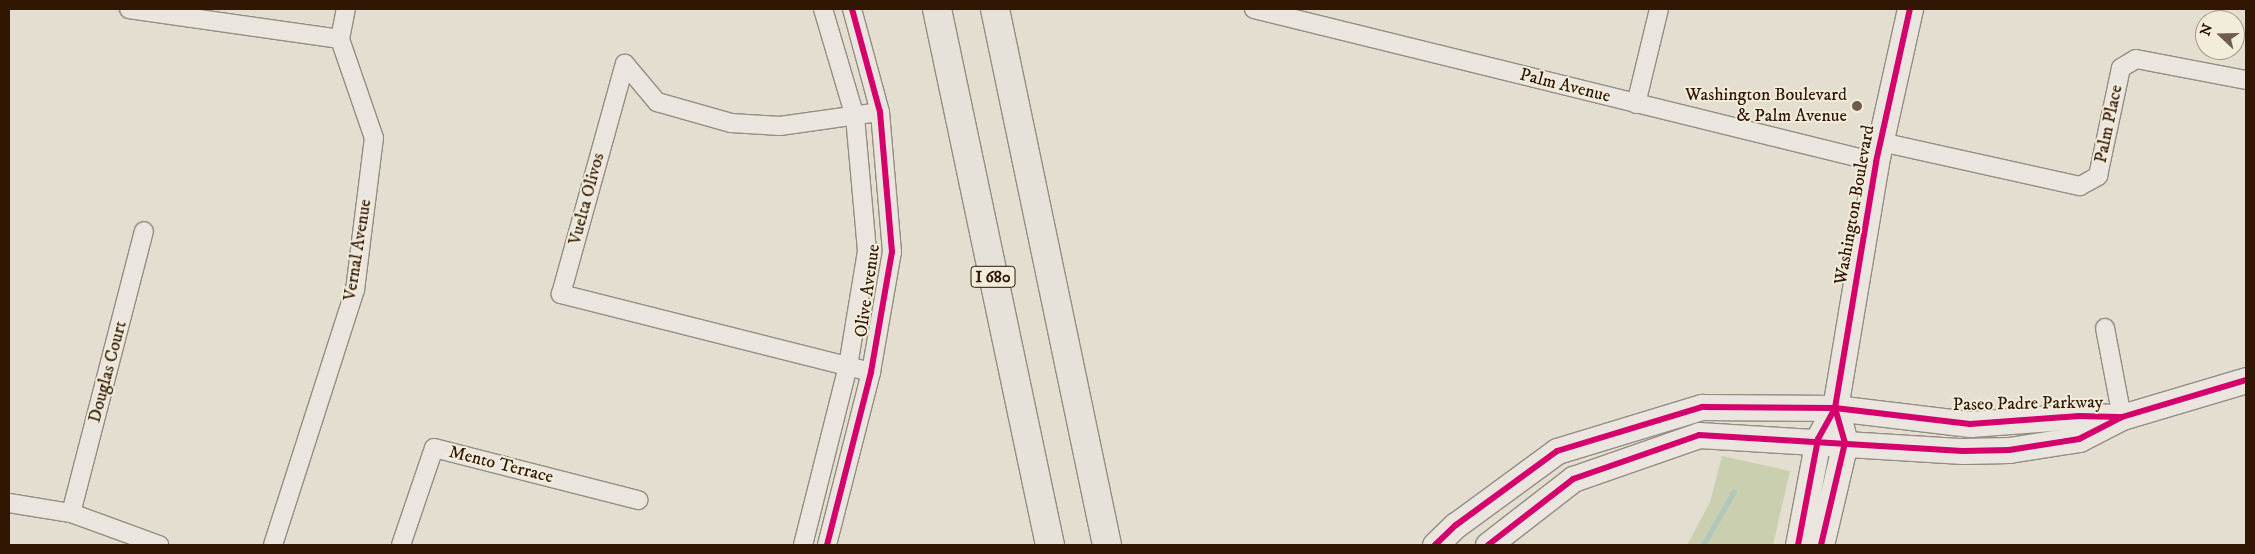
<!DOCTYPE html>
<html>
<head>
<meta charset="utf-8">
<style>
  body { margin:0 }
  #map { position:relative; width:2255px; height:554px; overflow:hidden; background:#e3ded0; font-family:"IM FELL DW Pica",serif }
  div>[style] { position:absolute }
  .green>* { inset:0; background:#cacfb0 }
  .stream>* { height:5px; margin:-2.5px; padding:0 2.5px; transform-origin:2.5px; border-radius:2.5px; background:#afc8ba }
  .roads { filter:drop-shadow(1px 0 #938d82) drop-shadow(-1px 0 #938d82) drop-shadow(0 1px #938d82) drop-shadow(0 -1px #938d82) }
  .street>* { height:18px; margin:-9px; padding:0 9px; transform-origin:9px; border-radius:9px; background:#eae6df }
  .secondary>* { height:25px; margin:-12.5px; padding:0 12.5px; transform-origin:12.5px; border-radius:12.5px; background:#eae6df }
  .highway>* { height:28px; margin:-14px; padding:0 14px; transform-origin:14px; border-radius:14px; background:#e6e2da }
  .cycleway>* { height:6px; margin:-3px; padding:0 3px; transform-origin:3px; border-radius:3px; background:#d6006c }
  .dots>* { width:14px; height:14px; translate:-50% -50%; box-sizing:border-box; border:2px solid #f2ecdb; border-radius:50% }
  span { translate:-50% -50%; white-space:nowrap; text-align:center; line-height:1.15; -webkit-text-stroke:4px #f2ecdb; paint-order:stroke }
  .shield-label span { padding:1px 4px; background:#f2ecdb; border:1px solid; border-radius:4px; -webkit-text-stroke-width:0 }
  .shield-label { font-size:16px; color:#311604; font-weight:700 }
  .street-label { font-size:18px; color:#311604 }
  .poi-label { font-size:18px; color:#311604 }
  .right { translate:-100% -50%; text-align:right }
  .frame { position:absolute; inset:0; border:10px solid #311604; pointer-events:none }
  .north { position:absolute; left:2195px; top:10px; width:50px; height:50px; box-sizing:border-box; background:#f2ecdb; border:1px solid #a59685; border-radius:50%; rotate:291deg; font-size:14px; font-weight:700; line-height:20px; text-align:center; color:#311604 }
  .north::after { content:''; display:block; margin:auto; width:18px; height:22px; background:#6f5c4b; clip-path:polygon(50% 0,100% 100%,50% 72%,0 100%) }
</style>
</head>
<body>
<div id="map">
  <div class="green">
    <div style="clip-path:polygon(1722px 456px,1790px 471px,1773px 545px,1687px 545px,1710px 502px)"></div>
  </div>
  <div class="stream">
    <div style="left:1703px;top:545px;width:62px;rotate:-60.1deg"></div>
  </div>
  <div class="roads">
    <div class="street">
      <div style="left:129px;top:9px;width:213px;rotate:8.1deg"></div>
      <div style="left:1254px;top:9px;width:641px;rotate:13.82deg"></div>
      <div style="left:1636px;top:104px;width:98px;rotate:-76.4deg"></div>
      <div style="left:1881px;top:142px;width:204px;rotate:12.5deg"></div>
      <div style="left:2080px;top:186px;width:21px;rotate:-29deg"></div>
      <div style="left:2098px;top:176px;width:110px;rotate:-78deg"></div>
      <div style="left:2121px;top:68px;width:17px;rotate:-31deg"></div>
      <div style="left:2136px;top:59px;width:112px;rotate:10.8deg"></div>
      <div style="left:2105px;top:328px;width:91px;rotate:79.2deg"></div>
      <div style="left:871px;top:372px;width:320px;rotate:-165.9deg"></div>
      <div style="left:561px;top:294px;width:239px;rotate:-74.5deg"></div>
      <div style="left:625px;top:64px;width:50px;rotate:49.9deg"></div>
      <div style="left:657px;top:102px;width:77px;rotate:15.8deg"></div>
      <div style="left:731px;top:123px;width:49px;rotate:3.5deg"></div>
      <div style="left:780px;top:126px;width:101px;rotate:-8deg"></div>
      <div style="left:9px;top:503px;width:63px;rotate:9.2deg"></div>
      <div style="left:71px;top:513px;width:94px;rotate:20deg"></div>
      <div style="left:71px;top:513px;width:291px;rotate:-75.5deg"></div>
      <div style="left:273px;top:545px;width:268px;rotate:-72.2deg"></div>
      <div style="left:355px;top:290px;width:153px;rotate:-82.9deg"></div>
      <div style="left:374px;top:138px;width:105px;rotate:-109deg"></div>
      <div style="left:340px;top:39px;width:31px;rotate:-79deg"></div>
      <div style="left:401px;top:545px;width:102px;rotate:-71.2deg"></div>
      <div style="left:434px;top:448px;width:211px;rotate:14.3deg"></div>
      <div style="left:803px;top:545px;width:185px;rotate:-75.9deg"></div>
      <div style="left:848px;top:366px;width:117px;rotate:-80.6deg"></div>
      <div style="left:867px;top:251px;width:135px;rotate:-95.1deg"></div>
      <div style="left:855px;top:117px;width:113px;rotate:-106.5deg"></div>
      <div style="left:827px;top:545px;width:179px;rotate:-75.7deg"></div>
      <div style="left:871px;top:372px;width:122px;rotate:-80.1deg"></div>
      <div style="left:892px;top:252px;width:141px;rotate:-94.9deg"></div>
      <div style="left:880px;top:112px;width:107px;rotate:-105.2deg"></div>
    </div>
    <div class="secondary">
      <div style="left:1435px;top:545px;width:29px;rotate:-44deg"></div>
      <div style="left:1456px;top:525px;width:125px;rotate:-36.2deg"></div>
      <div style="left:1557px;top:451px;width:152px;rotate:-16.9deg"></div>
      <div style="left:1702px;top:407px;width:133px;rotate:0.4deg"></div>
      <div style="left:1835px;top:408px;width:136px;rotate:6.8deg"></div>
      <div style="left:1970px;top:424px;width:109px;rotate:-4.2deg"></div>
      <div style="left:2079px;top:416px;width:40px;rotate:1.4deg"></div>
      <div style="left:1488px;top:545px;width:108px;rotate:-37.8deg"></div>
      <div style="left:1573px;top:479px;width:133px;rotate:-19.2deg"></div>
      <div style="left:1699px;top:435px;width:264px;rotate:3.5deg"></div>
      <div style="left:1963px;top:451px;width:46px;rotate:-1.2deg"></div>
      <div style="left:2009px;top:450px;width:71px;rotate:-8.9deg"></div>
      <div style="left:2079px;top:439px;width:48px;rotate:-27.1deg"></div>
      <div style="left:2122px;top:417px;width:129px;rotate:-16.6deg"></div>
      <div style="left:1798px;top:545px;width:108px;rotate:-79.3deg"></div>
      <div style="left:1818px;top:439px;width:35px;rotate:-61deg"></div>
      <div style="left:1835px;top:408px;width:249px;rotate:-80.5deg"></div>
      <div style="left:1876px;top:162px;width:157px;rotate:-77.5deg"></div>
      <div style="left:1821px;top:545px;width:105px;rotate:-76.8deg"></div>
      <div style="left:1845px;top:443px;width:16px;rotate:-104deg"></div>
    </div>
    <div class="highway">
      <div style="left:937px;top:9px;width:548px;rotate:78.1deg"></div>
      <div style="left:995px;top:9px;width:548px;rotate:78.2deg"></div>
    </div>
  </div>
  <div class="cycleway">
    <div style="left:827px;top:545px;width:179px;rotate:-75.7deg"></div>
    <div style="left:871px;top:372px;width:122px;rotate:-80.1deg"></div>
    <div style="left:892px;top:252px;width:141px;rotate:-94.9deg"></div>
    <div style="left:880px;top:112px;width:107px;rotate:-105.2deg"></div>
    <div style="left:1435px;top:545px;width:29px;rotate:-44deg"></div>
    <div style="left:1456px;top:525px;width:125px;rotate:-36.2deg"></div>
    <div style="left:1557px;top:451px;width:152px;rotate:-16.9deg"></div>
    <div style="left:1702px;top:407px;width:133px;rotate:0.4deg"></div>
    <div style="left:1835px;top:408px;width:136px;rotate:6.8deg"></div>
    <div style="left:1970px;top:424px;width:109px;rotate:-4.2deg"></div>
    <div style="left:2079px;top:416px;width:40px;rotate:1.4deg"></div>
    <div style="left:1488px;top:545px;width:108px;rotate:-37.8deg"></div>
    <div style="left:1573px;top:479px;width:133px;rotate:-19.2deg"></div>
    <div style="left:1699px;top:435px;width:264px;rotate:3.5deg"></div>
    <div style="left:1963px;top:451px;width:46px;rotate:-1.2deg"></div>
    <div style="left:2009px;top:450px;width:71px;rotate:-8.9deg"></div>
    <div style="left:2079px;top:439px;width:48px;rotate:-27.1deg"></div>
    <div style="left:2122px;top:417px;width:129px;rotate:-16.6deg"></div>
    <div style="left:1798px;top:545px;width:108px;rotate:-79.3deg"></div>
    <div style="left:1818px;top:439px;width:35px;rotate:-61deg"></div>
    <div style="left:1835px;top:408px;width:249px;rotate:-80.5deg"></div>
    <div style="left:1876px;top:162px;width:157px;rotate:-77.5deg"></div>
    <div style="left:1821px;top:545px;width:105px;rotate:-76.8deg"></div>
    <div style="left:1845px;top:443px;width:36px;rotate:-106deg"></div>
  </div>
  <div class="dots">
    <div style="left:1857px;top:106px;background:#6f5c4b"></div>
  </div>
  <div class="shield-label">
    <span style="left:993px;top:277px">I 680</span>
  </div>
  <div class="street-label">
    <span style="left:1565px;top:86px;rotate:14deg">Palm Avenue</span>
    <span style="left:2109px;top:124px;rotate:-78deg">Palm Place</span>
    <span style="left:587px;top:199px;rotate:-75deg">Vuelta Olivos</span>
    <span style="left:1855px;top:205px;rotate:-80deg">Washington Boulevard</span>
    <span style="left:358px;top:250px;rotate:-81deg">Vernal Avenue</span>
    <span style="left:868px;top:291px;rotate:-82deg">Olive Avenue</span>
    <span style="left:108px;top:372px;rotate:-75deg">Douglas Court</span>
    <span style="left:2028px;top:404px;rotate:-1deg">Paseo Padre Parkway</span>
    <span style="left:501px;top:465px;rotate:14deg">Mento Terrace</span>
  </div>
  <div class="poi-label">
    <span class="right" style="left:1847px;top:106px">Washington Boulevard<br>&amp; Palm Avenue</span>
  </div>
  <div class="frame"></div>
  <div class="north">N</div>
</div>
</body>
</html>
